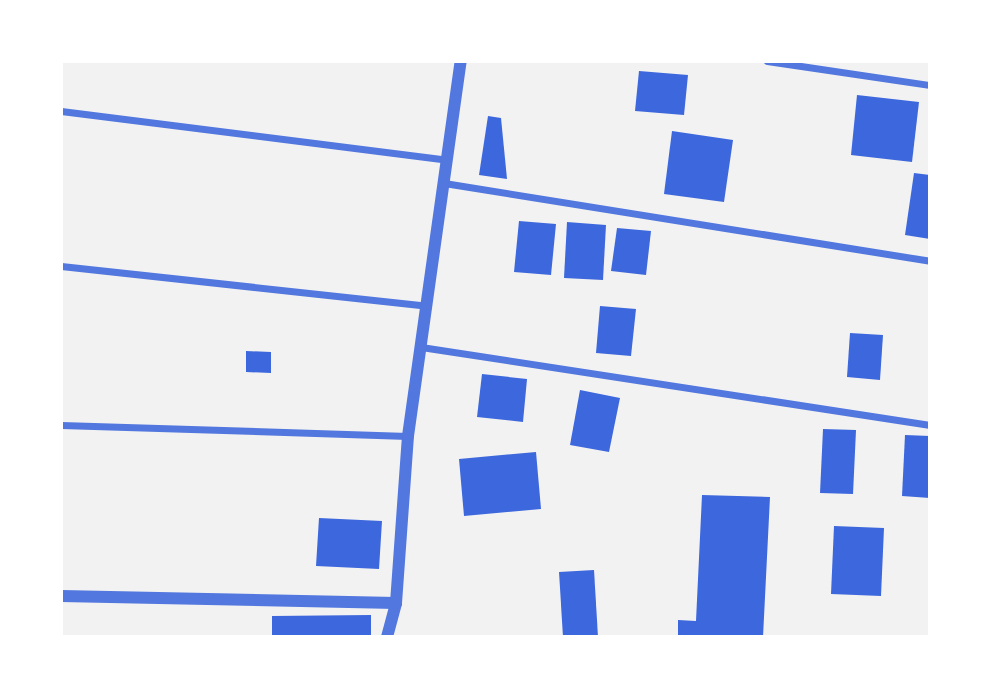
<!DOCTYPE html>
<html>
<head>
<meta charset="utf-8">
<style>
  body { margin:0 }
  #map { position:relative; width:991px; height:698px; overflow:hidden; background:#f2f2f2; font-family:Barlow,sans-serif }
  div>[style] { position:absolute }
  .building>* { inset:0; background:#3d67dc }
  .minor>* { height:7px; margin:-3.5px; padding:0 3.5px; transform-origin:3.5px; border-radius:3.5px; background:#5277de }
  .tertiary>* { height:12px; margin:-6px; padding:0 6px; transform-origin:6px; border-radius:6px; background:#5277de }
  span { translate:-50% -50%; white-space:nowrap; text-align:center; line-height:1.15; -webkit-text-stroke:7px #fff; paint-order:stroke }
  .frame { position:absolute; inset:0; border:63px solid #fff; pointer-events:none }
</style>
</head>
<body>
<div id="map">
  <div class="building">
    <div style="clip-path:polygon(639px 71px,688px 75px,684px 115px,635px 111px)"></div>
    <div style="clip-path:polygon(857px 95px,919px 102px,912px 162px,851px 155px)"></div>
    <div style="clip-path:polygon(488px 116px,501px 118px,507px 179px,479px 175px)"></div>
    <div style="clip-path:polygon(672px 131px,733px 140px,724px 202px,664px 194px)"></div>
    <div style="clip-path:polygon(914px 173px,930px 175px,930px 239px,905px 235px)"></div>
    <div style="clip-path:polygon(519px 221px,556px 224px,551px 275px,514px 272px)"></div>
    <div style="clip-path:polygon(567px 222px,606px 225px,603px 280px,564px 278px)"></div>
    <div style="clip-path:polygon(617px 228px,651px 231px,646px 275px,611px 271px)"></div>
    <div style="clip-path:polygon(600px 306px,636px 309px,631px 356px,596px 353px)"></div>
    <div style="clip-path:polygon(850px 333px,883px 335px,880px 380px,847px 377px)"></div>
    <div style="clip-path:polygon(246px 351px,271px 352px,271px 373px,246px 372px)"></div>
    <div style="clip-path:polygon(482px 374px,527px 379px,523px 422px,477px 417px)"></div>
    <div style="clip-path:polygon(580px 390px,620px 398px,609px 452px,570px 445px)"></div>
    <div style="clip-path:polygon(823px 429px,856px 430px,853px 494px,820px 493px)"></div>
    <div style="clip-path:polygon(905px 435px,930px 436px,930px 498px,902px 496px)"></div>
    <div style="clip-path:polygon(536px 452px,541px 509px,464px 516px,459px 459px)"></div>
    <div style="clip-path:polygon(702px 495px,770px 497px,763px 637px,678px 637px,678px 620px,696px 621px)"></div>
    <div style="clip-path:polygon(319px 518px,382px 521px,379px 569px,316px 566px)"></div>
    <div style="clip-path:polygon(834px 526px,884px 528px,881px 596px,831px 594px)"></div>
    <div style="clip-path:polygon(594px 570px,598px 637px,563px 637px,559px 572px)"></div>
    <div style="clip-path:polygon(371px 615px,371px 637px,272px 637px,272px 616px)"></div>
  </div>
  <div class="minor">
    <div style="left:767px;top:61px;width:165px;rotate:8.4deg"></div>
    <div style="left:61px;top:111px;width:389px;rotate:7.2deg"></div>
    <div style="left:444px;top:183px;width:492px;rotate:9.1deg"></div>
    <div style="left:61px;top:266px;width:368px;rotate:6.2deg"></div>
    <div style="left:421px;top:347px;width:515px;rotate:8.71deg"></div>
    <div style="left:61px;top:425px;width:347px;rotate:1.8deg"></div>
  </div>
  <div class="tertiary">
    <div style="left:61px;top:596px;width:335px;rotate:1.2deg"></div>
    <div style="left:387px;top:637px;width:35px;rotate:-75deg"></div>
    <div style="left:396px;top:603px;width:167px;rotate:-85.9deg"></div>
    <div style="left:408px;top:436px;width:379px;rotate:-82deg"></div>
  </div>
  <div class="frame"></div>
</div>
</body>
</html>
